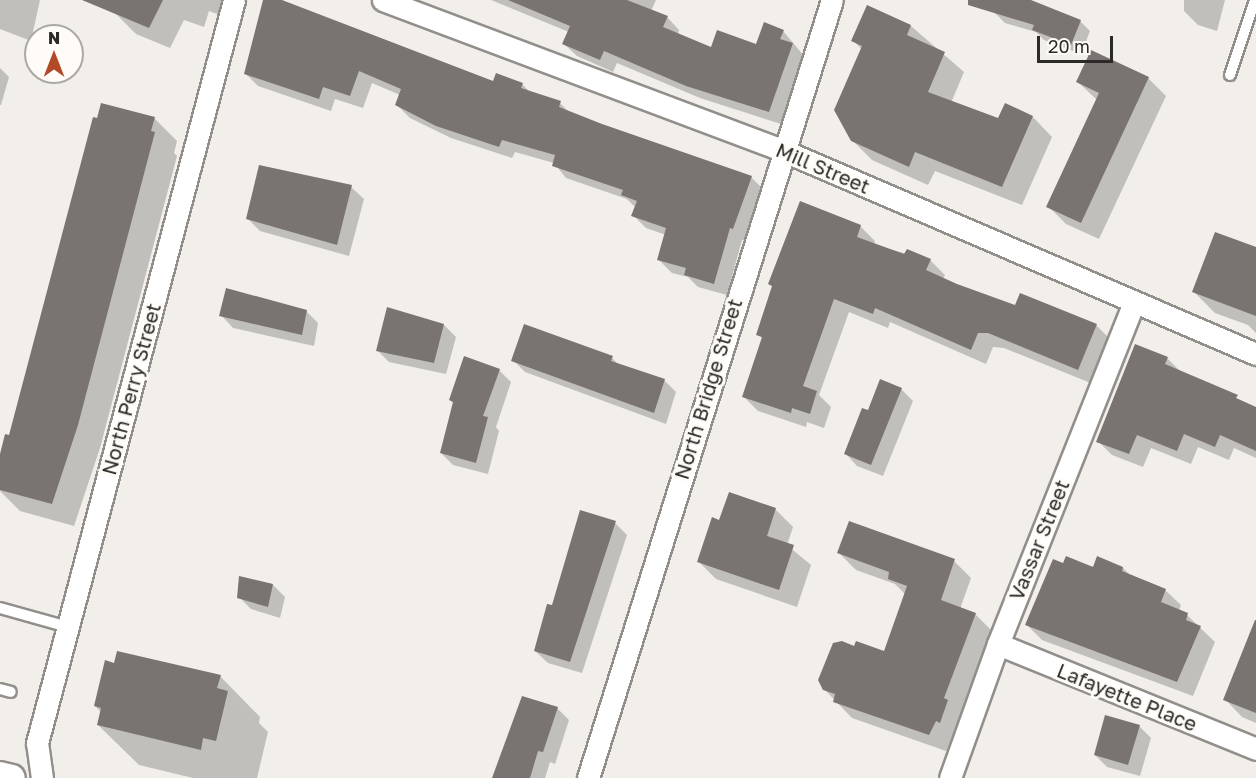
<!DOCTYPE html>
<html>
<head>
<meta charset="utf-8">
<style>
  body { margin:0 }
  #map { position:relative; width:1256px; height:778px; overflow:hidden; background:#f2efea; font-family:"Golos Text",sans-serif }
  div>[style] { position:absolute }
  .shadow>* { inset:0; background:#0003 }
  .building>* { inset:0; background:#797372 }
  .roads { filter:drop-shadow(2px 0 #928f8b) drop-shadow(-2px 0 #928f8b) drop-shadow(0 2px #928f8b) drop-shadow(0 -2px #928f8b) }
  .service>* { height:10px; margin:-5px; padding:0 5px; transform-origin:5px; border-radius:5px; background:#fff }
  .minor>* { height:21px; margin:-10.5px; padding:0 10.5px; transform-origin:10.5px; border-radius:10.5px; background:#fff }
  .tertiary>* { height:26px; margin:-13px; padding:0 13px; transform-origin:13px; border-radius:13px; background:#fff }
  span { translate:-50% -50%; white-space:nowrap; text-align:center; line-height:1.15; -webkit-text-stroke:6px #fffcf8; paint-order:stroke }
  .street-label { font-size:20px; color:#2b2a28 }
  .north { position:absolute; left:24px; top:24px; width:60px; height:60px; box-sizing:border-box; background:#fffcf8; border:2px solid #aaa8a5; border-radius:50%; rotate:0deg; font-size:16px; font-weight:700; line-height:24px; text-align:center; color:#2b2a28 }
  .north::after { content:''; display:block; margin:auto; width:21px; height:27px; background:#b24a27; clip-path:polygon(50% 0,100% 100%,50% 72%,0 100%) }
  .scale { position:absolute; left:1037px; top:36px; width:76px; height:27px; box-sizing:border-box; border:3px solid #2b2a28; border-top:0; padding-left:8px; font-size:18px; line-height:21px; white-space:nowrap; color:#2b2a28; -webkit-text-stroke:4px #fffcf8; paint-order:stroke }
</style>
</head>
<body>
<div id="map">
  <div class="shadow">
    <div style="clip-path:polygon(0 0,40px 0,31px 41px,0 29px)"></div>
    <div style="clip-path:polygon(109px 0,225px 0,220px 15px,209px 11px,204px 27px,184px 20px,170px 48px,136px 34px,116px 14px)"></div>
    <div style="clip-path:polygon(265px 0,277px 0,494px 82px,522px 84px,530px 92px,560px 103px,570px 113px,751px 177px,764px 190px,746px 241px,742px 240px,727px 295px,698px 287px,688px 277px,672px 273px,659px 260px,666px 235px,646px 228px,633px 215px,636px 208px,627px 199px,566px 178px,554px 163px,515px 152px,512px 158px,451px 138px,410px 118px,397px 105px,400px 95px,372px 83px,363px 108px,335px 99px,331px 111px,258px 86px,246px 74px)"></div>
    <div style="clip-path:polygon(491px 0,656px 0,651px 11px,667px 17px,679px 30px,678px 35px,712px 49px,757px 45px,783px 31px,805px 57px,781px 124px,700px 98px,617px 63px,613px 72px,577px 56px,564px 44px,569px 32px)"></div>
    <div style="clip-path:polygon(999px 0,1028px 0,1080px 21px,1090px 31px,1081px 54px,1044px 40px,1036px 32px,1005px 23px,995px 13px)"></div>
    <div style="clip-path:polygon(1184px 0,1225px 0,1217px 31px,1198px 25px,1184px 11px)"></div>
    <div style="clip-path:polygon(868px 7px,911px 26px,964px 72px,951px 103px,999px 120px,1005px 105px,1033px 117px,1052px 137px,1022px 205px,935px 171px,928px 185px,872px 160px,852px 140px,862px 50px,853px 40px)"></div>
    <div style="clip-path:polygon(0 68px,9px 77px,1px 105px,0 105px)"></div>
    <div style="clip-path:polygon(1148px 78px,1166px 96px,1099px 239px,1066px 224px,1048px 206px,1097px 100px,1078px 82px)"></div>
    <div style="clip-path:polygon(154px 118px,177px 141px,174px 153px,177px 156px,100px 448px,74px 526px,20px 511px,0 491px,0 459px,10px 437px,94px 119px)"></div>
    <div style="clip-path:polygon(351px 187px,364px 199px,349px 256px,260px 231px,248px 219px)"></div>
    <div style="clip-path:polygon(860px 226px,875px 241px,874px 245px,930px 260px,945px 275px,943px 279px,1016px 307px,1096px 325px,1111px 340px,1093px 384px,1004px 348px,993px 347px,986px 364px,890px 322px,888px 328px,849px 312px,819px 395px,831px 407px,824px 428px,807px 422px,806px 427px,758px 411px,744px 397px,763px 339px,758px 334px,773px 287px,770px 284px)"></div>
    <div style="clip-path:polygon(1256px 248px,1256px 333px,1248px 325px,1215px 313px,1194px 292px)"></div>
    <div style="clip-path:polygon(306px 311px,318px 323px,314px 346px,233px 328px,221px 315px)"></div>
    <div style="clip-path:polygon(444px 325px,456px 337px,446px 374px,389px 362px,377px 350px)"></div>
    <div style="clip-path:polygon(612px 358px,620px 366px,664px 380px,676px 392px,666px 424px,525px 372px,513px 360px)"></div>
    <div style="clip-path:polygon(1167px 358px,1181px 372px,1256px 408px,1256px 458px,1234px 448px,1229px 460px,1198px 447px,1191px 464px,1151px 448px,1143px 467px,1112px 455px,1098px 441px)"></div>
    <div style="clip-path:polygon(499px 370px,511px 382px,496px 427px,499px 431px,488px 474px,453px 465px,441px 453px,454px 404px,451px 400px)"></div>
    <div style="clip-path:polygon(901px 389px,913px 401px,883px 476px,857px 466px,845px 453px,869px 412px)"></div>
    <div style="clip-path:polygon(775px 509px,793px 527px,787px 545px,811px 565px,797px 607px,716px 579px,699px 562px,720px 522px)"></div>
    <div style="clip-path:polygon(615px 523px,627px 535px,582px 673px,548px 663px,535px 651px,553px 607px)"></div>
    <div style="clip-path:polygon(850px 523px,954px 561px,971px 578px,960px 609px,975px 614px,992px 631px,961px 715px,964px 718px,957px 739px,953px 737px,946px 751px,852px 718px,824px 689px,855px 647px,884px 653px,906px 595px,895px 584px,856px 570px,839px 553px)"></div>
    <div style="clip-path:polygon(1064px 565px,1123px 568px,1131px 576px,1165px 590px,1181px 605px,1179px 611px,1187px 615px,1215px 642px,1193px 696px,1042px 640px,1027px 625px)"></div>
    <div style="clip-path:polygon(273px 585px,285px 597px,280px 618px,251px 609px,239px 597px)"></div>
    <div style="clip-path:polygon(1256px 621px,1256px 723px,1242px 717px,1225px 699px)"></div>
    <div style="clip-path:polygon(220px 676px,260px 717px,259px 723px,268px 732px,257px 778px,193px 778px,139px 765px,98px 725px,101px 712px,95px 706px)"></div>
    <div style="clip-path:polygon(557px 708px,569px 720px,555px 764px,550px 762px,545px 778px,494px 778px)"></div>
    <div style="clip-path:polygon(1139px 726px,1151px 738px,1140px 776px,1107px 767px,1095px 755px)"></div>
  </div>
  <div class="building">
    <div style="clip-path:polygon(82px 0,163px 0,149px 28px)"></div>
    <div style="clip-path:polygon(263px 0,282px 0,493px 81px,496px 73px,523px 83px,521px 88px,561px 101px,559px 107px,602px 124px,752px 176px,733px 229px,730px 228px,714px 284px,684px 275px,686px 268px,657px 260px,666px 228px,631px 216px,637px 201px,621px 195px,623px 190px,552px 166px,555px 155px,502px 140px,499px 147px,436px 126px,395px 105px,401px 89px,359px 71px,350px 96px,323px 87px,319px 99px,244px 74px)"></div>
    <div style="clip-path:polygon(508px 0,627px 0,668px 16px,663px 27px,711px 47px,717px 30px,756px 44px,764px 22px,784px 30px,780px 39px,793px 43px,769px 112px,686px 86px,604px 51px,600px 60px,562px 44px,570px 26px)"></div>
    <div style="clip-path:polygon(968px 0,1031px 0,1081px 20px,1071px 45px,1032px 30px,1034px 25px,968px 5px)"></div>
    <div style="clip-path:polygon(867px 5px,911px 25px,907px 35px,945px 52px,928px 92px,998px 118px,1005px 103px,1033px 116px,1002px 187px,915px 152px,909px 167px,851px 141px,834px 110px,862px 46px,851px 41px)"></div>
    <div style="clip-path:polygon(1091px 50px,1149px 77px,1081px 223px,1046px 207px,1099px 93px,1076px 82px)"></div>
    <div style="clip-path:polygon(101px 103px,155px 117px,151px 131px,155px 132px,78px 425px,52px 504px,0 490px,0 454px,5px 434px,9px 435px,93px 117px,97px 118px)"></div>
    <div style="clip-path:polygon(259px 165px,352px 185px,337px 245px,246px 219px)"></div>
    <div style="clip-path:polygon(800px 201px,861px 225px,857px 237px,904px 254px,907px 249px,931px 259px,926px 270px,957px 284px,1015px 305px,1020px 293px,1097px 324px,1078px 370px,988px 333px,978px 333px,971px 350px,875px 308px,873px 314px,834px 299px,803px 386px,817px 391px,810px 414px,792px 408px,791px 413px,742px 397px,762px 337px,756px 335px,772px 286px,768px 284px)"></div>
    <div style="clip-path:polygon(1215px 232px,1256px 247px,1256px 316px,1192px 292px)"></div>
    <div style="clip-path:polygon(226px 288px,307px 310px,302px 335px,219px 316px)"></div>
    <div style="clip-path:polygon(387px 307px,444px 324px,434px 363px,376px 351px)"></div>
    <div style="clip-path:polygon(524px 324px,613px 356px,611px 361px,665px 379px,654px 413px,511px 361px)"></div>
    <div style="clip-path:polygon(1135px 344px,1168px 357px,1165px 364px,1238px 395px,1236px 398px,1256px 407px,1256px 451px,1220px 435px,1215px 447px,1184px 434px,1177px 451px,1137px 435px,1129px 454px,1096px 442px)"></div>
    <div style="clip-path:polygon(464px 356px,500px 369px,483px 416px,488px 417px,476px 463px,440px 453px,453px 402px,449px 400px)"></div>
    <div style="clip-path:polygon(880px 379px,902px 388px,871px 465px,844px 454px,862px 408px,868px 410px)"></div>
    <div style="clip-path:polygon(729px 492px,776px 508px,767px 536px,794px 545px,779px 590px,697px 562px,712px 517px,719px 520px)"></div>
    <div style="clip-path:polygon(580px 510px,616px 521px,570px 662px,534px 651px,547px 604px,552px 605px)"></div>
    <div style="clip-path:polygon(849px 521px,955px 559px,941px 600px,976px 613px,944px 698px,948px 700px,940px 723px,936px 721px,929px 735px,833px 702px,835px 694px,823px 690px,818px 680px,833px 643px,842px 641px,854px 646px,856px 641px,884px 651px,907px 586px,888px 579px,889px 572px,837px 553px)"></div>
    <div style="clip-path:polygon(1066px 556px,1093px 567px,1097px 556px,1123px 567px,1122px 571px,1166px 589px,1161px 602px,1188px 613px,1186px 620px,1201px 626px,1177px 682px,1025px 625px,1053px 559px,1063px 563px)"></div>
    <div style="clip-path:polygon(239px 576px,273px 584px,268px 607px,237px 598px)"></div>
    <div style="clip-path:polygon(1255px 620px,1256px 620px,1256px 713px,1223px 700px)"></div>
    <div style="clip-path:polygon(117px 651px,221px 675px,217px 688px,228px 691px,216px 741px,203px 738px,201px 750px,97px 725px,101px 708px,94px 706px,105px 660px,114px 663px)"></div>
    <div style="clip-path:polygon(522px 696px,558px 707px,543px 752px,538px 751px,530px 778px,492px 778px)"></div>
    <div style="clip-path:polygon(1105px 715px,1140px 725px,1128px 765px,1094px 755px)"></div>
  </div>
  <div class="roads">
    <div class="service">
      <div style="left:1230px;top:75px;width:79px;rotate:-71.6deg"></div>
      <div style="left:0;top:608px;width:71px;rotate:15.6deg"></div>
      <div style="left:0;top:689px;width:11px;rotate:15deg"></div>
    </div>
    <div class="minor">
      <div style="left:383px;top:0;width:426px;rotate:20.6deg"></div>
      <div style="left:782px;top:150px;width:516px;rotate:23.29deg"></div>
      <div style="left:998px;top:644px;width:279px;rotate:22.1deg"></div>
      <div style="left:42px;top:778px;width:35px;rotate:-98deg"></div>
      <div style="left:37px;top:743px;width:769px;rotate:-75.15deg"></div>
      <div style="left:588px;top:778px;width:815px;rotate:-72.59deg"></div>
      <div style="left:950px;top:778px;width:142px;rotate:-70.3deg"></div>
      <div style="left:998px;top:644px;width:366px;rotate:-68.3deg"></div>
    </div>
    <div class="tertiary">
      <div style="left:0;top:775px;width:12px;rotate:14deg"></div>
    </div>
  </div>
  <div class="street-label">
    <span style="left:823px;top:168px;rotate:23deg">Mill Street</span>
    <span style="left:131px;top:389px;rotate:-75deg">North Perry Street</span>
    <span style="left:708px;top:389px;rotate:-73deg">North Bridge Street</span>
    <span style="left:1039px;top:540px;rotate:-68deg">Vassar Street</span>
    <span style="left:1127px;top:697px;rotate:22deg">Lafayette Place</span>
  </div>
  <div class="north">N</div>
  <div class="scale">20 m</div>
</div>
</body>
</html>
